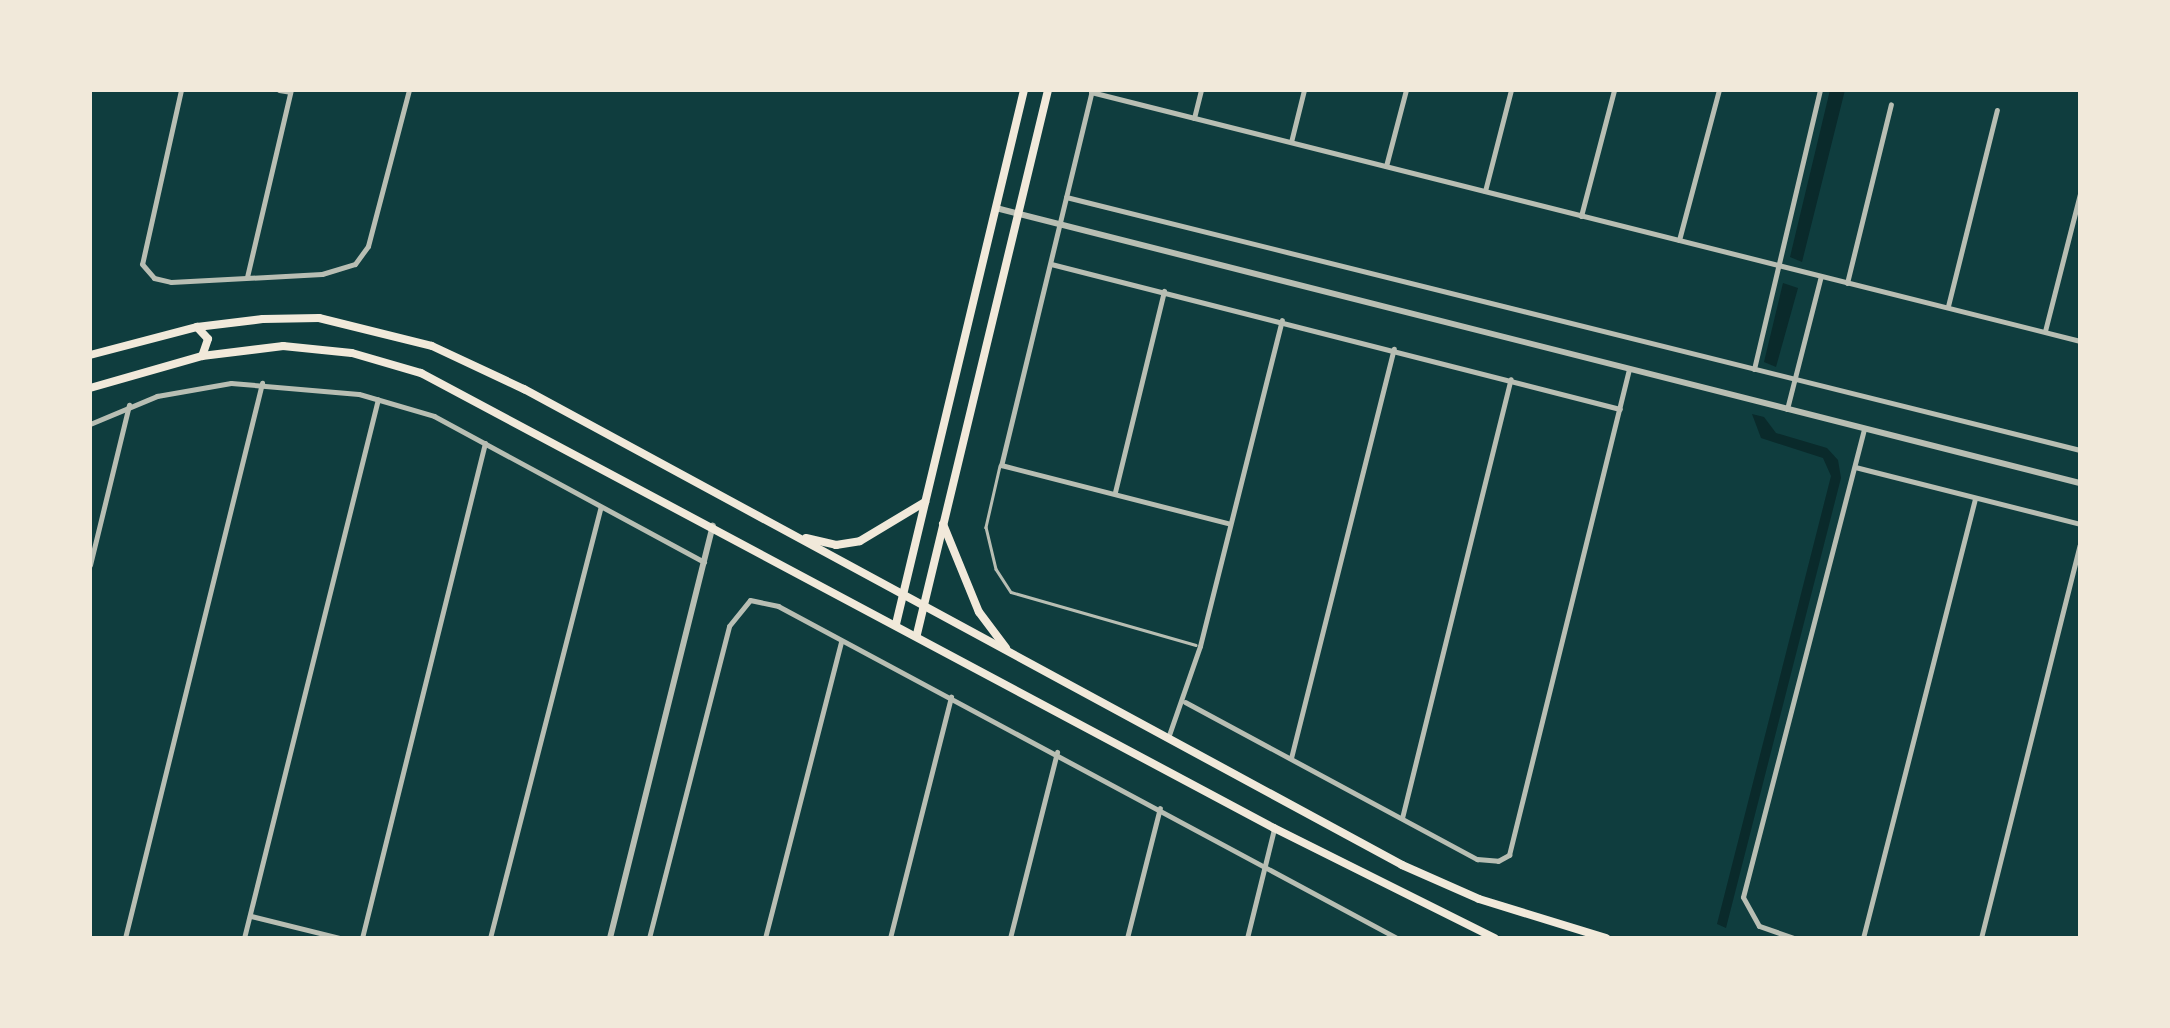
<!DOCTYPE html>
<html>
<head>
<meta charset="utf-8">
<style>
  body { margin:0 }
  #map { position:relative; width:2170px; height:1028px; overflow:hidden; background:#0f3d3e; font-family:"PT Sans",sans-serif }
  div>[style] { position:absolute }
  .water>* { inset:0; background:#0a2a2b }
  .service>* { height:2.5px; margin:-1.25px; padding:0 1.25px; transform-origin:1.25px; border-radius:1.25px; background:#b8beb3 }
  .minor>* { height:5px; margin:-2.5px; padding:0 2.5px; transform-origin:2.5px; border-radius:2.5px; background:#b8beb3 }
  .tertiary>* { height:6px; margin:-3px; padding:0 3px; transform-origin:3px; border-radius:3px; background:#b8beb3 }
  .secondary>* { height:8px; margin:-4px; padding:0 4px; transform-origin:4px; border-radius:4px; background:#f1e9da }
  span { translate:-50% -50%; white-space:nowrap; text-align:center; line-height:1.15; -webkit-text-stroke:8px #f1e9da; paint-order:stroke }
  .frame { position:absolute; inset:0; border:92px solid #f1e9da; pointer-events:none }
</style>
</head>
<body>
<div id="map">
  <div class="water">
    <div style="clip-path:polygon(1830px 90px,1845px 90px,1802px 262px,1790px 257px)"></div>
    <div style="clip-path:polygon(1783px 283px,1798px 288px,1776px 367px,1764px 362px)"></div>
    <div style="clip-path:polygon(1752px 414px,1764px 417px,1776px 433px,1827px 448px,1838px 460px,1841px 478px,1726px 928px,1717px 924px,1831px 476px,1823px 458px,1761px 438px)"></div>
  </div>
  <div class="service">
    <div style="left:1000px;top:466px;width:63px;rotate:102.9deg"></div>
    <div style="left:986px;top:527px;width:43px;rotate:76.6deg"></div>
    <div style="left:996px;top:569px;width:27px;rotate:57deg"></div>
    <div style="left:1011px;top:592px;width:192px;rotate:16deg"></div>
  </div>
  <div class="minor">
    <div style="left:181px;top:90px;width:178px;rotate:102.6deg"></div>
    <div style="left:142px;top:264px;width:18px;rotate:49deg"></div>
    <div style="left:154px;top:278px;width:17px;rotate:13deg"></div>
    <div style="left:171px;top:282px;width:151px;rotate:-3deg"></div>
    <div style="left:322px;top:274px;width:34px;rotate:-17deg"></div>
    <div style="left:355px;top:264px;width:22px;rotate:-54deg"></div>
    <div style="left:368px;top:246px;width:161px;rotate:-75.3deg"></div>
    <div style="left:279px;top:90px;width:11px;rotate:10deg"></div>
    <div style="left:1092px;top:90px;width:386px;rotate:103.6deg"></div>
    <div style="left:1001px;top:465px;width:236px;rotate:14.4deg"></div>
    <div style="left:1091px;top:92px;width:1020px;rotate:14.13deg"></div>
    <div style="left:1194px;top:118px;width:29px;rotate:-76deg"></div>
    <div style="left:1291px;top:142px;width:54px;rotate:-76deg"></div>
    <div style="left:1386px;top:166px;width:79px;rotate:-75.3deg"></div>
    <div style="left:1485px;top:191px;width:104px;rotate:-75.6deg"></div>
    <div style="left:1066px;top:197px;width:1045px;rotate:14.01deg"></div>
    <div style="left:1581px;top:216px;width:130px;rotate:-75.3deg"></div>
    <div style="left:1679px;top:240px;width:155px;rotate:-75.1deg"></div>
    <div style="left:1051px;top:264px;width:587px;rotate:14.3deg"></div>
    <div style="left:247px;top:277px;width:192px;rotate:-76.8deg"></div>
    <div style="left:1847px;top:283px;width:184px;rotate:-76.2deg"></div>
    <div style="left:1948px;top:306px;width:202px;rotate:-76deg"></div>
    <div style="left:2045px;top:331px;width:141px;rotate:-75.7deg"></div>
    <div style="left:1754px;top:369px;width:287px;rotate:-76.7deg"></div>
    <div style="left:1787px;top:409px;width:137px;rotate:-75.7deg"></div>
    <div style="left:90px;top:424px;width:73px;rotate:-22.7deg"></div>
    <div style="left:157px;top:396px;width:75px;rotate:-10deg"></div>
    <div style="left:231px;top:383px;width:128px;rotate:4.9deg"></div>
    <div style="left:359px;top:394px;width:78px;rotate:16.3deg"></div>
    <div style="left:434px;top:416px;width:307px;rotate:28.4deg"></div>
    <div style="left:1855px;top:467px;width:232px;rotate:14.2deg"></div>
    <div style="left:1115px;top:492px;width:207px;rotate:-76.3deg"></div>
    <div style="left:90px;top:565px;width:165px;rotate:-76.3deg"></div>
    <div style="left:1185px;top:702px;width:332px;rotate:28.3deg"></div>
    <div style="left:1477px;top:859px;width:21px;rotate:5deg"></div>
    <div style="left:1498px;top:861px;width:13px;rotate:-29deg"></div>
    <div style="left:1509px;top:855px;width:501px;rotate:-76.13deg"></div>
    <div style="left:1169px;top:735px;width:94px;rotate:-70.8deg"></div>
    <div style="left:1200px;top:646px;width:336px;rotate:-75.9deg"></div>
    <div style="left:1291px;top:758px;width:422px;rotate:-75.9deg"></div>
    <div style="left:1402px;top:818px;width:452px;rotate:-76.1deg"></div>
    <div style="left:251px;top:916px;width:92px;rotate:13.9deg"></div>
    <div style="left:125px;top:938px;width:572px;rotate:-76.13deg"></div>
    <div style="left:244px;top:938px;width:555px;rotate:-76.04deg"></div>
    <div style="left:362px;top:938px;width:510px;rotate:-76.05deg"></div>
    <div style="left:490px;top:938px;width:445px;rotate:-75.6deg"></div>
    <div style="left:649px;top:938px;width:322px;rotate:-75.6deg"></div>
    <div style="left:729px;top:626px;width:33px;rotate:-51deg"></div>
    <div style="left:750px;top:600px;width:29px;rotate:12deg"></div>
    <div style="left:778px;top:606px;width:702px;rotate:28.21deg"></div>
    <div style="left:765px;top:938px;width:307px;rotate:-75.6deg"></div>
    <div style="left:890px;top:938px;width:249px;rotate:-75.8deg"></div>
    <div style="left:1010px;top:938px;width:192px;rotate:-75.8deg"></div>
    <div style="left:1127px;top:938px;width:134px;rotate:-75.8deg"></div>
    <div style="left:1247px;top:938px;width:112px;rotate:-76.1deg"></div>
    <div style="left:1794px;top:938px;width:37px;rotate:-161deg"></div>
    <div style="left:1759px;top:926px;width:33px;rotate:-119deg"></div>
    <div style="left:1743px;top:897px;width:484px;rotate:-75.5deg"></div>
    <div style="left:1863px;top:938px;width:454px;rotate:-75.7deg"></div>
    <div style="left:1981px;top:938px;width:405px;rotate:-75.9deg"></div>
  </div>
  <div class="tertiary">
    <div style="left:996px;top:208px;width:1118px;rotate:14.24deg"></div>
    <div style="left:610px;top:938px;width:425px;rotate:-76deg"></div>
  </div>
  <div class="secondary">
    <div style="left:197px;top:327px;width:16px;rotate:47deg"></div>
    <div style="left:208px;top:339px;width:18px;rotate:109deg"></div>
    <div style="left:90px;top:355px;width:111px;rotate:-14.7deg"></div>
    <div style="left:197px;top:327px;width:66px;rotate:-6.9deg"></div>
    <div style="left:263px;top:319px;width:56px;rotate:-1deg"></div>
    <div style="left:319px;top:318px;width:116px;rotate:13.9deg"></div>
    <div style="left:432px;top:346px;width:102px;rotate:25.1deg"></div>
    <div style="left:524px;top:389px;width:999px;rotate:28.46deg"></div>
    <div style="left:1402px;top:865px;width:84px;rotate:23.8deg"></div>
    <div style="left:1479px;top:899px;width:133px;rotate:17.1deg"></div>
    <div style="left:90px;top:388px;width:116px;rotate:-15.9deg"></div>
    <div style="left:202px;top:356px;width:82px;rotate:-7deg"></div>
    <div style="left:283px;top:346px;width:69px;rotate:5.8deg"></div>
    <div style="left:352px;top:353px;width:72px;rotate:16.2deg"></div>
    <div style="left:421px;top:373px;width:967px;rotate:28.08deg"></div>
    <div style="left:1274px;top:828px;width:247px;rotate:26.5deg"></div>
    <div style="left:943px;top:524px;width:95px;rotate:67.8deg"></div>
    <div style="left:979px;top:612px;width:45px;rotate:53.1deg"></div>
    <div style="left:806px;top:538px;width:31px;rotate:13deg"></div>
    <div style="left:836px;top:545px;width:24px;rotate:-9deg"></div>
    <div style="left:860px;top:541px;width:76px;rotate:-31deg"></div>
    <div style="left:896px;top:624px;width:549px;rotate:-76.52deg"></div>
    <div style="left:917px;top:634px;width:560px;rotate:-76.46deg"></div>
  </div>
  <div class="frame"></div>
</div>
</body>
</html>
